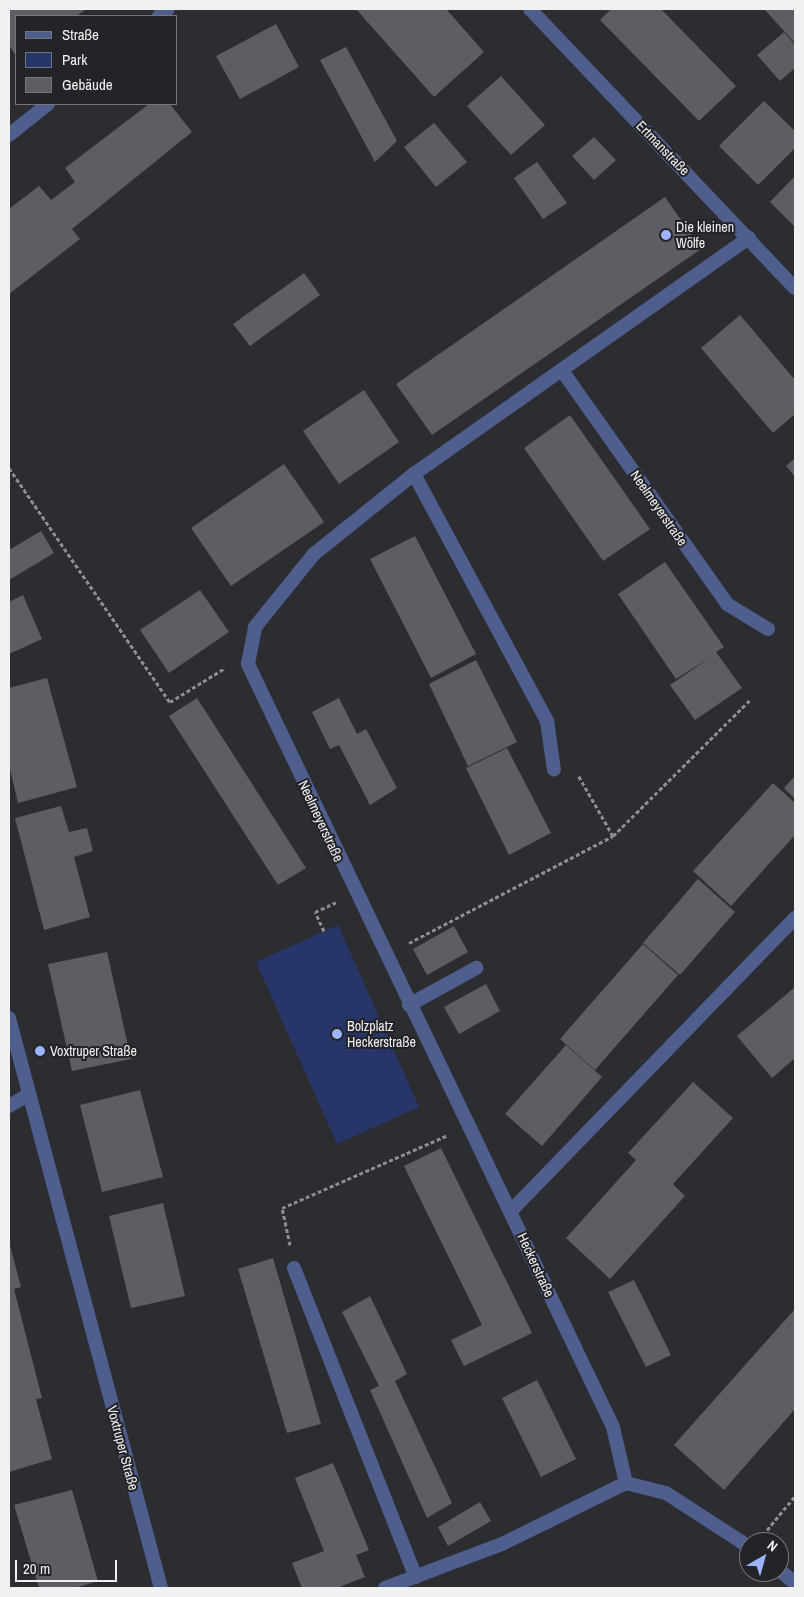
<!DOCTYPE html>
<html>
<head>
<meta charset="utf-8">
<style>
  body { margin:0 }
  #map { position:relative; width:804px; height:1597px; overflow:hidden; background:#2c2d31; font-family:"Archivo Narrow",sans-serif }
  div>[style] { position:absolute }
  .green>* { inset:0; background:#283569 }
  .building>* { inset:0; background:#5d5e63 }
  .path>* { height:3px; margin-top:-1.5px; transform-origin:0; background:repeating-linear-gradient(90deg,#8e8f92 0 4px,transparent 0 6.5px) }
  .service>* { height:14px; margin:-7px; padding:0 7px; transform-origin:7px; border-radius:7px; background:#505e8e }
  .minor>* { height:14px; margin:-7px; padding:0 7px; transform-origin:7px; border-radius:7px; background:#505e8e }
  .dots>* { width:14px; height:14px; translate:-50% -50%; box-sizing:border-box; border:2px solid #222427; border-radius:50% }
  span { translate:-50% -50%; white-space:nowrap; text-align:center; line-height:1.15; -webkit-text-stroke:4px #222427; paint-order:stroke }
  .street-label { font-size:14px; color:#f0f1f3 }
  .poi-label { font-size:14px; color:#f0f1f3 }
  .left { translate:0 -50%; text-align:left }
  .frame { position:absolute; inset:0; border:10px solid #f0f1f3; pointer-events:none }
  .legend { position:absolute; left:15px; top:15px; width:162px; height:90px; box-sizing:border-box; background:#222427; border:1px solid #747679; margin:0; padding:6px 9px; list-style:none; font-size:15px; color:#f0f1f3 }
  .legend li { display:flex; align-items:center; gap:10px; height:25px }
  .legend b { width:25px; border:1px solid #747679 }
  .north { position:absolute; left:739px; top:1532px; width:50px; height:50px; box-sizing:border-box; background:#222427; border:1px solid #747679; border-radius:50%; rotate:38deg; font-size:14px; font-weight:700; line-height:20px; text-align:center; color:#f0f1f3 }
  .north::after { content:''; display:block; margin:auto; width:18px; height:22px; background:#9db4fd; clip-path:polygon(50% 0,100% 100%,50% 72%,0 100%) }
  .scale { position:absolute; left:15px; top:1560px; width:102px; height:22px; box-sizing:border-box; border:2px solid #f0f1f3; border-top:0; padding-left:6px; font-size:15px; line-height:18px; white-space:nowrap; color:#f0f1f3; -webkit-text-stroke:4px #222427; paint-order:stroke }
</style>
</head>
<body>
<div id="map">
  <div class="green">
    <div style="clip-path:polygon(338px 925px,419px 1107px,337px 1144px,256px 962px)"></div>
  </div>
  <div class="building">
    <div style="clip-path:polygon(9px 9px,87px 9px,76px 16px,16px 16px,16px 56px,9px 45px)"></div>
    <div style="clip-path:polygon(356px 9px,446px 9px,484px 52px,434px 97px)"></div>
    <div style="clip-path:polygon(611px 9px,661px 9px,736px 86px,699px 121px,600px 20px)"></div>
    <div style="clip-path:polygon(764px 9px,795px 9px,795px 42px,794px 42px)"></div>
    <div style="clip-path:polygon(276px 24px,299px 67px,240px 99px,216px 56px)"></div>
    <div style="clip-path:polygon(784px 32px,795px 45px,795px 68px,780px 81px,757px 55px)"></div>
    <div style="clip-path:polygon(346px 47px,397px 141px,375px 162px,320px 60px)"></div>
    <div style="clip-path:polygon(501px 76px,545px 125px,511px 155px,467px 106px)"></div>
    <div style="clip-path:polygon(764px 101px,795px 131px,795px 148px,758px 185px,719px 146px)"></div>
    <div style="clip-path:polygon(149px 104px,170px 104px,192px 132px,72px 229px,80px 239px,9px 294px,9px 209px,39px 186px,51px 200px,75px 182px,65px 168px)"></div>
    <div style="clip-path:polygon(434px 123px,467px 162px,436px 187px,404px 147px)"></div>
    <div style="clip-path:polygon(594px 137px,616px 160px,594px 180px,572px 156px)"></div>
    <div style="clip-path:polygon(537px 162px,567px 203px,543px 219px,514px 178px)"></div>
    <div style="clip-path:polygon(795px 176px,795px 227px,770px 202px)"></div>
    <div style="clip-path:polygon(665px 197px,701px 249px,432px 435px,396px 384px)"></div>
    <div style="clip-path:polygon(304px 273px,320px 295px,250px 346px,233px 324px)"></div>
    <div style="clip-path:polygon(740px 315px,795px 380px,795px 414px,773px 433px,701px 348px)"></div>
    <div style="clip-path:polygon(364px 390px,399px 442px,339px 484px,303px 431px)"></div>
    <div style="clip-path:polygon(570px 415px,650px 529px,603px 561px,524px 448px)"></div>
    <div style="clip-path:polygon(795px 458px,795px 477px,786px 466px)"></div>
    <div style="clip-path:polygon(284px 464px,324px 522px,231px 586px,191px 528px)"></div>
    <div style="clip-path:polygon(41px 531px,54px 553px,9px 580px,9px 550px)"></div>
    <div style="clip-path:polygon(415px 536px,476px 654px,431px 678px,370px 559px)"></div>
    <div style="clip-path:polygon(665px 562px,724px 647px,716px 652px,742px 688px,695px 720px,670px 685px,711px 657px,676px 679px,618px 594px)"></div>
    <div style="clip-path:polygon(200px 590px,229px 632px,169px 673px,140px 630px)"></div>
    <div style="clip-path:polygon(23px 595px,42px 639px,9px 654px,9px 602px)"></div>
    <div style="clip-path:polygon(476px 660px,517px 742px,468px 766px,429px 684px)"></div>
    <div style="clip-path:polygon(47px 678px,77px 787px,18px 803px,9px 765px,9px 688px)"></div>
    <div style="clip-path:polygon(197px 698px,306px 868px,278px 885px,169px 716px)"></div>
    <div style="clip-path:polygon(339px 698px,357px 734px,366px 729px,397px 788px,370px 805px,339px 745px,330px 749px,312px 712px)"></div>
    <div style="clip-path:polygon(507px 748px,551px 833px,509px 855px,466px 768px)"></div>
    <div style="clip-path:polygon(795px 776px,795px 799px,784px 788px)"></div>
    <div style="clip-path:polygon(773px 783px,795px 803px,795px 835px,731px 906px,693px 871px)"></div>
    <div style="clip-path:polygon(61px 806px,69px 832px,87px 828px,93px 851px,74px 857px,90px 917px,44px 930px,15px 818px)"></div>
    <div style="clip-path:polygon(698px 879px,735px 912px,680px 975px,643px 943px)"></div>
    <div style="clip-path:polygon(454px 926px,468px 952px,427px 975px,413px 949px)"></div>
    <div style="clip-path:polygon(643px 944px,678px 975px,595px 1070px,560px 1039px)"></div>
    <div style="clip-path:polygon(107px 952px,131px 1059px,72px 1071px,48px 964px)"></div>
    <div style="clip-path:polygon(486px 984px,500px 1011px,459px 1034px,444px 1007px)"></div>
    <div style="clip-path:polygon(795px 987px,795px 1058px,772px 1078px,737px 1036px)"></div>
    <div style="clip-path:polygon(566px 1045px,602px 1077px,542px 1146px,505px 1114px)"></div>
    <div style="clip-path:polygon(693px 1082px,733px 1118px,673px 1184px,685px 1196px,610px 1279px,566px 1238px,636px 1160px,628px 1153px)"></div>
    <div style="clip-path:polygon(140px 1090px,163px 1177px,102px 1192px,80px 1105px)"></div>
    <div style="clip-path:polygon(441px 1148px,532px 1333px,464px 1366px,451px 1340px,482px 1325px,404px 1166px)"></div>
    <div style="clip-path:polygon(163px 1203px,185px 1296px,131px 1308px,109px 1216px)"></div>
    <div style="clip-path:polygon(9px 1242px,21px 1287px,14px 1289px,42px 1398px,36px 1399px,52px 1459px,9px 1472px)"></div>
    <div style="clip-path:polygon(273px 1258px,321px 1424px,287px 1433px,238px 1269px)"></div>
    <div style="clip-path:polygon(634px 1280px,671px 1355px,646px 1367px,608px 1292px)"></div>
    <div style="clip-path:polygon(370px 1296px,407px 1374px,395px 1381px,452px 1503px,427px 1518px,370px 1390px,379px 1386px,342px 1312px)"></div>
    <div style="clip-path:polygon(795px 1309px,795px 1409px,724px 1490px,674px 1445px)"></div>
    <div style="clip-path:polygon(537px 1380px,576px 1459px,541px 1477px,502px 1398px)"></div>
    <div style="clip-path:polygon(333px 1463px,369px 1550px,356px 1555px,365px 1577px,337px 1588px,302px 1588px,292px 1563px,324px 1551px,295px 1478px)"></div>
    <div style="clip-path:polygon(72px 1490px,98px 1581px,75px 1588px,39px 1588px,14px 1505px)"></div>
    <div style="clip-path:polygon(480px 1502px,491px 1521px,448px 1546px,438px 1527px)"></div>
  </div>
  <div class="path">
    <div style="left:9px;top:468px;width:284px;rotate:55.5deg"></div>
    <div style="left:170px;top:702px;width:65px;rotate:-31.7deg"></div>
    <div style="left:613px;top:836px;width:193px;rotate:-44.8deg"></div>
    <div style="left:324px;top:931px;width:21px;rotate:-115deg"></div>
    <div style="left:315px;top:912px;width:23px;rotate:-25deg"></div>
    <div style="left:409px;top:943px;width:230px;rotate:-27.7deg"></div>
    <div style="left:613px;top:836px;width:70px;rotate:-119.8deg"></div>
    <div style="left:290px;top:1245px;width:38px;rotate:-102deg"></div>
    <div style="left:282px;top:1208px;width:181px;rotate:-23.7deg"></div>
    <div style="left:767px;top:1530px;width:44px;rotate:-50.5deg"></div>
  </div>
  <div class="service">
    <div style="left:409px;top:1005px;width:77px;rotate:-28.9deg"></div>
  </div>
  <div class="minor">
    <div style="left:530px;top:9px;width:385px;rotate:46.5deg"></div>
    <div style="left:159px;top:16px;width:11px;rotate:-38deg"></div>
    <div style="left:9px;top:135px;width:50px;rotate:-38.5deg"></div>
    <div style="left:563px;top:372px;width:284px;rotate:54.7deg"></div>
    <div style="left:727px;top:604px;width:48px;rotate:31.4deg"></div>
    <div style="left:414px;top:474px;width:281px;rotate:61.7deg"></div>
    <div style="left:547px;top:721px;width:49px;rotate:81.9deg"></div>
    <div style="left:9px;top:1018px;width:590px;rotate:75.07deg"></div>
    <div style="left:9px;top:1106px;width:22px;rotate:-30deg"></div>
    <div style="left:511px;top:1211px;width:408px;rotate:-45.9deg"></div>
    <div style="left:294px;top:1268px;width:332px;rotate:68.5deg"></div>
    <div style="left:626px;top:1483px;width:57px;rotate:-103.1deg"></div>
    <div style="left:613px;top:1427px;width:846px;rotate:-115.57deg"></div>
    <div style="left:248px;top:664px;width:38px;rotate:-79deg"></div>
    <div style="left:255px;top:627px;width:94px;rotate:-51.1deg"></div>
    <div style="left:314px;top:554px;width:128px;rotate:-38.7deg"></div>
    <div style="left:414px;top:474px;width:410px;rotate:-35.2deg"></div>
    <div style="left:626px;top:1483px;width:41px;rotate:14deg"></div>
    <div style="left:666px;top:1493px;width:99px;rotate:33deg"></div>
    <div style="left:779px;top:1570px;width:21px;rotate:39deg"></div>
    <div style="left:385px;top:1588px;width:125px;rotate:-20.6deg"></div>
    <div style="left:502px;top:1544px;width:138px;rotate:-26.2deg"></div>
  </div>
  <div class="dots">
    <div style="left:666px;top:235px;background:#9db4fd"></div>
    <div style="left:337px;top:1034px;background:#9db4fd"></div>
    <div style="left:40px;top:1051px;background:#9db4fd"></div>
  </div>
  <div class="street-label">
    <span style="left:663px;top:148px;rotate:46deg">Ertmanstraße</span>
    <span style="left:659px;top:508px;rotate:55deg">Neelmeyerstraße</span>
    <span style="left:321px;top:821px;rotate:65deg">Neelmeyerstraße</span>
    <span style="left:536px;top:1265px;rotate:65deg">Heckerstraße</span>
    <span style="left:123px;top:1448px;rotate:75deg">Voxtruper Straße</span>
  </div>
  <div class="poi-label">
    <span class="left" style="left:676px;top:235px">Die kleinen<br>Wölfe</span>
    <span class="left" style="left:347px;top:1034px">Bolzplatz<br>Heckerstraße</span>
    <span class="left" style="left:50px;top:1051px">Voxtruper Straße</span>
  </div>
  <div class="frame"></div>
  <ul class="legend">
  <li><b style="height:6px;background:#505e8e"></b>Straße</li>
  <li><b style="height:14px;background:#283569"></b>Park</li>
  <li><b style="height:14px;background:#5d5e63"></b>Gebäude</li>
  </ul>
  <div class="north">N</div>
  <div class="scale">20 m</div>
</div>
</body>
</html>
